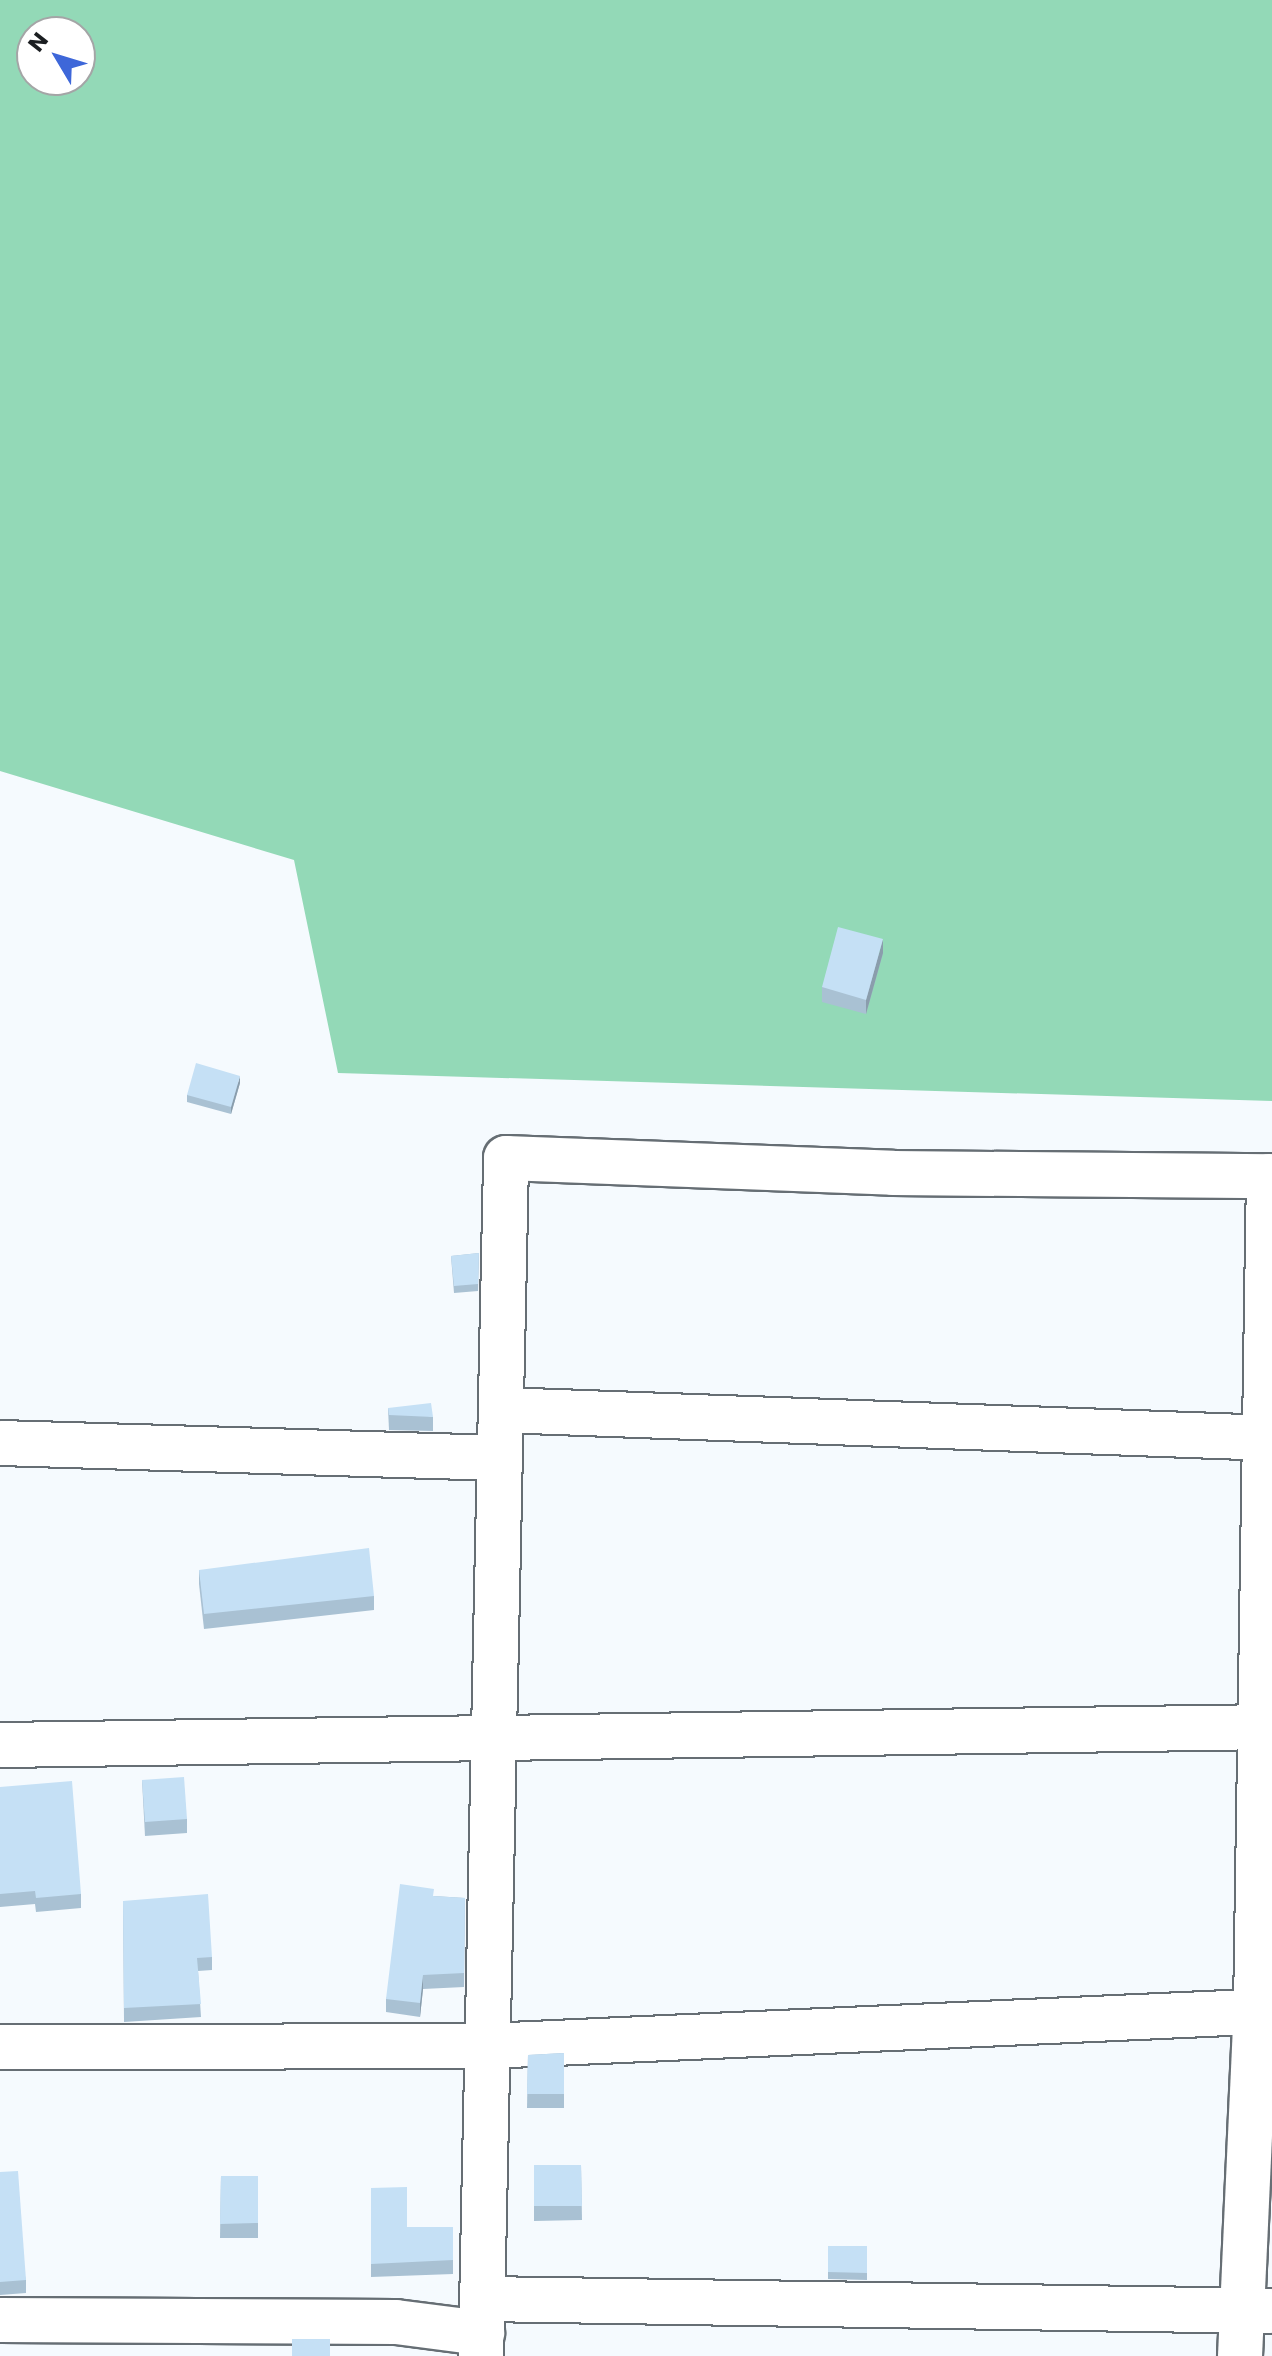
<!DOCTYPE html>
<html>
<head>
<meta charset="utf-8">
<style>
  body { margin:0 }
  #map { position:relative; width:1272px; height:2356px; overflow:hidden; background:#f5fafe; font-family:Poppins,sans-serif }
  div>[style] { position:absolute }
  .green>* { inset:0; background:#93d9b7 }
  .roads { filter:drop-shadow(2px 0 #666e74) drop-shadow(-2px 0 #666e74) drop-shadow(0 2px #666e74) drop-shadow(0 -2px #666e74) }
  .minor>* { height:44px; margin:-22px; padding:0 22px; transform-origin:22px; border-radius:22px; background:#fff }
  .wall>* { inset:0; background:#a9c1d3 }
  .shaded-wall>* { inset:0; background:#8a9dac }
  .building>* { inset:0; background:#c5e0f5 }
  span { translate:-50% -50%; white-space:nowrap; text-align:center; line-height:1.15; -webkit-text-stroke:8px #fff; paint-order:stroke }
  .north { position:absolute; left:16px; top:16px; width:80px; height:80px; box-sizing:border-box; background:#fff; border:2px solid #a4a5a6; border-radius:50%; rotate:308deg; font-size:22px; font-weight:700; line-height:32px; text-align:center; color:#1b1e21 }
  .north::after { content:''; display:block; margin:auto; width:28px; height:36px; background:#3e67d9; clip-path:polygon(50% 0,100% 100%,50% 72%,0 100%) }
</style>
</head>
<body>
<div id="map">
  <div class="green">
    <div style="clip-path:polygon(evenodd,0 0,1272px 0,1272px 1101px,338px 1073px,294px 860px,0 771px,0 0,32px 32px,80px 32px,80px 80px,32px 80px,32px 32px)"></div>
  </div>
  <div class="roads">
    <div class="minor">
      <div style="left:501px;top:1410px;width:772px;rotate:2.08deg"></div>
      <div style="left:0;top:1443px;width:500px;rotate:1.72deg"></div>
      <div style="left:0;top:1745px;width:1272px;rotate:-0.81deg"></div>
      <div style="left:0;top:2047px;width:487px;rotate:-0.1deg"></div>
      <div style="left:487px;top:2046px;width:786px;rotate:-2.55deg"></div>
      <div style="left:482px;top:2299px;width:789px;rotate:0.87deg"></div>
      <div style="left:0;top:2320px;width:396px;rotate:0.3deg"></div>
      <div style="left:396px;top:2322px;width:87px;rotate:7.3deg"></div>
      <div style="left:481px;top:2356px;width:1198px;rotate:-88.8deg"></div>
      <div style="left:506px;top:1158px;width:387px;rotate:2.2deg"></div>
      <div style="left:893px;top:1173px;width:379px;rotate:0.5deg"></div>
      <div style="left:1240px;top:2356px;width:346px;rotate:-87.4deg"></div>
      <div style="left:1256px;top:2010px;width:834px;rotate:-89.11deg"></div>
    </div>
  </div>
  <div class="wall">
    <div style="clip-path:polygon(883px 953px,866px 1014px,822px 1002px,822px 987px)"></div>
    <div style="clip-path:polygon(240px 1083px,231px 1114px,187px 1102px,187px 1095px)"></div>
    <div style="clip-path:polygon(479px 1253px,478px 1291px,454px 1293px,451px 1256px)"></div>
    <div style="clip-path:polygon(388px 1408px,433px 1417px,433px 1431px,389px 1430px)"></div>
    <div style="clip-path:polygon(199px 1570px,374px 1596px,374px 1610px,204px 1629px,199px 1584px)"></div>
    <div style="clip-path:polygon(142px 1780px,187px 1819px,187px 1833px,145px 1836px)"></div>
    <div style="clip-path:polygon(0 1787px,81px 1894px,81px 1908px,36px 1912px,35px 1904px,0 1907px)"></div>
    <div style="clip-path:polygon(434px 1896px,465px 1898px,464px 1987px,423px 1989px,420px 2017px,386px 2012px,386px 1999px)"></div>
    <div style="clip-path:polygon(123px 1901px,212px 1957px,212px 1970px,198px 1971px,201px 2017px,124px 2022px)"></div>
    <div style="clip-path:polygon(564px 2053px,564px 2108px,527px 2108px,528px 2055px)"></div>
    <div style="clip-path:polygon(534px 2165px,581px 2165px,582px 2220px,534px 2221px)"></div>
    <div style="clip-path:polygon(0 2172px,26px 2280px,26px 2293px,0 2295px)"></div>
    <div style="clip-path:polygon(221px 2176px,258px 2176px,258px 2238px,220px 2238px)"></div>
    <div style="clip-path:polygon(371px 2188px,407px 2227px,453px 2227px,453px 2274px,371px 2277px)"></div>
    <div style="clip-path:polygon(828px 2246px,867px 2246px,867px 2280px,828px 2279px)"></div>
  </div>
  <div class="shaded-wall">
    <div style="clip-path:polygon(883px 939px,883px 953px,866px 1014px,866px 1000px)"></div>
    <div style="clip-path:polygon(240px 1076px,240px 1083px,231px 1114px,231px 1107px)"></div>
    <div style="clip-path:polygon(423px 1975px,423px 1989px,420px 2017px,420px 2003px)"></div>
  </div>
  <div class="building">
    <div style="clip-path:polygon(838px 927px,883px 939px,866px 1000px,822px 987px)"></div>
    <div style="clip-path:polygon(196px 1063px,240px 1076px,231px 1107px,187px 1095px)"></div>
    <div style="clip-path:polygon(479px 1253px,478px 1284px,454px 1286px,451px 1256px)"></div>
    <div style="clip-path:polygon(431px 1403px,433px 1417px,389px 1415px,388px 1408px)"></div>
    <div style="clip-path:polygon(369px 1548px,374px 1596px,204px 1614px,199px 1570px)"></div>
    <div style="clip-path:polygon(184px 1777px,187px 1819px,145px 1822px,142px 1780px)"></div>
    <div style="clip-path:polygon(72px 1781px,81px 1894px,36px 1898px,35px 1891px,0 1894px,0 1787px)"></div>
    <div style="clip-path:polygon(400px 1884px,434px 1889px,433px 1896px,465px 1898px,464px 1973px,423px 1975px,420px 2003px,386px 1999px)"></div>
    <div style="clip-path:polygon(208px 1894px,212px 1957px,197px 1958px,201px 2004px,124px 2008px,123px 1901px)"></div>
    <div style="clip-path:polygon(564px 2053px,564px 2094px,527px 2094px,528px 2055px)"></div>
    <div style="clip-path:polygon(534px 2165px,581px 2165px,582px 2206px,534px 2206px)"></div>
    <div style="clip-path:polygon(18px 2171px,26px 2280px,0 2282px,0 2172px)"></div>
    <div style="clip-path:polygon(221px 2176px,258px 2176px,258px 2223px,220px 2224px)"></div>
    <div style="clip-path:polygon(407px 2187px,407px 2227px,453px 2227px,453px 2260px,371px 2264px,371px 2188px)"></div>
    <div style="clip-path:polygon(828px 2246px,867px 2246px,867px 2273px,828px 2272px)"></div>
    <div style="clip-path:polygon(292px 2339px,330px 2339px,330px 2356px,292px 2356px)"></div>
  </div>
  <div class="north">N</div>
</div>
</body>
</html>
